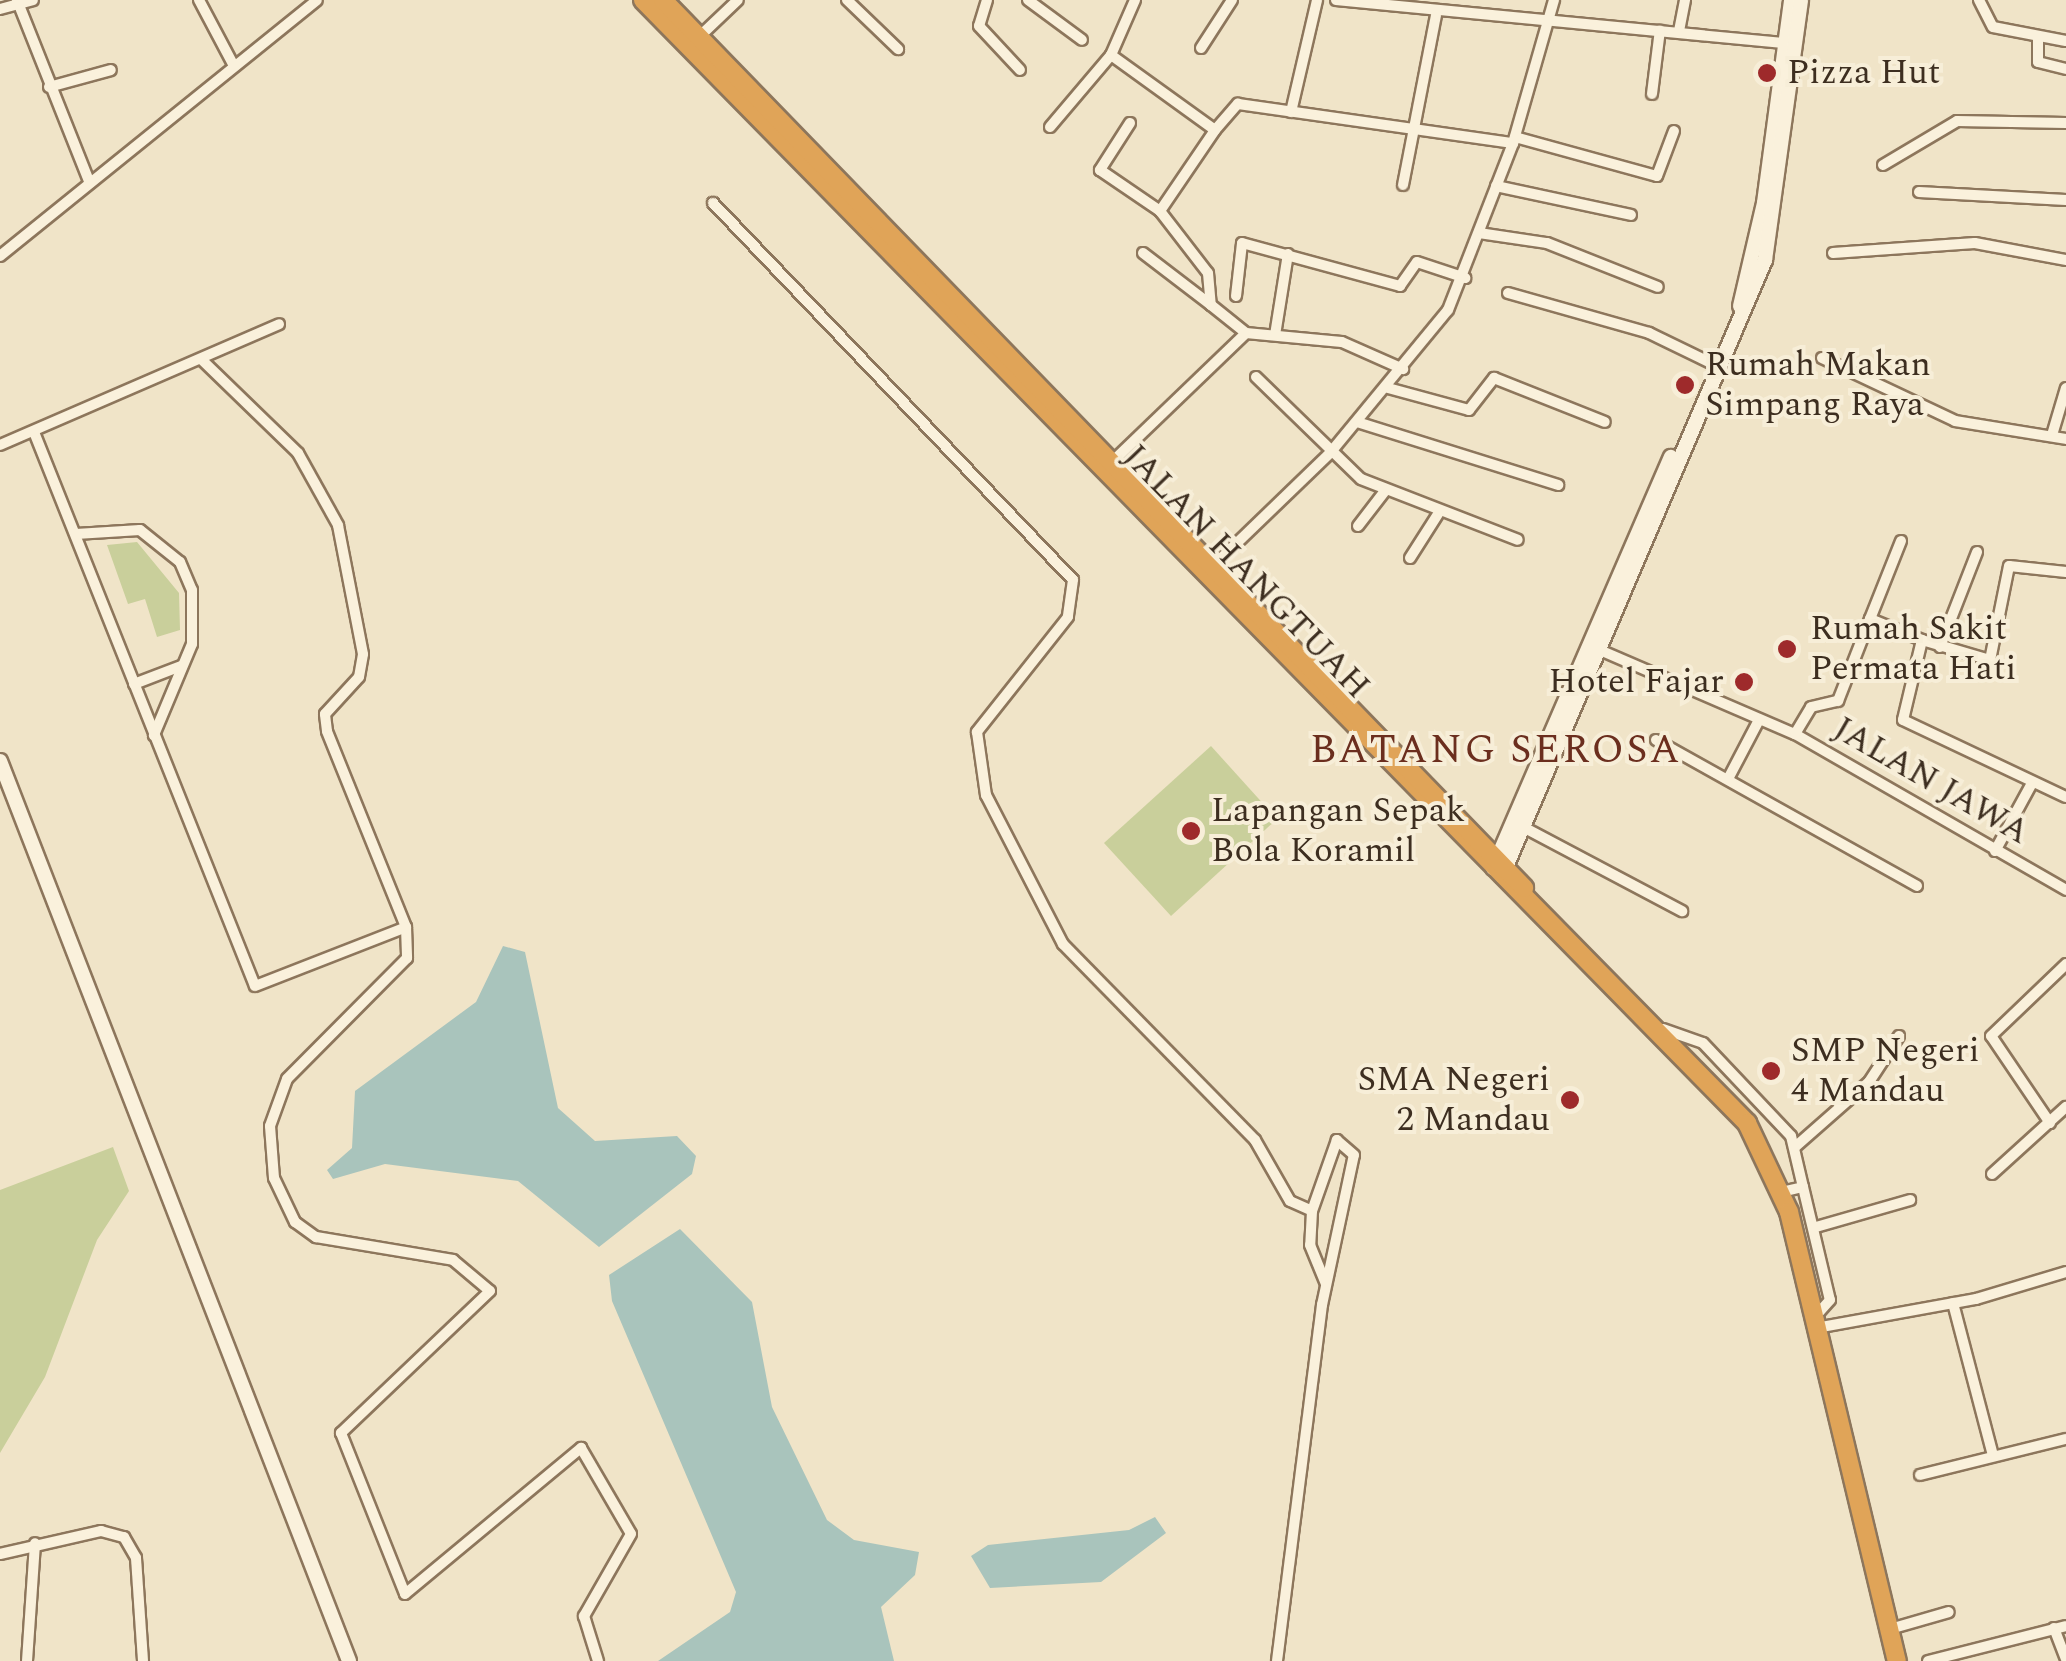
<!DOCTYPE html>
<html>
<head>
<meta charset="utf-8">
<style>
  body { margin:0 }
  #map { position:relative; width:2066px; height:1661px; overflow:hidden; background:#f0e4c8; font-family:Spectral,serif }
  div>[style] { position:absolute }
  .green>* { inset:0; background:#c9cf9b }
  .water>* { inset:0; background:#a9c4bc }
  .roads { filter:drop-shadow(2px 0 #8d765c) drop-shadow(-2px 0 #8d765c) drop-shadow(0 2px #8d765c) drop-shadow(0 -2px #8d765c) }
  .street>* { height:10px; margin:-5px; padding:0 5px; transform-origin:5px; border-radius:5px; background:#faf1dc }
  .secondary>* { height:14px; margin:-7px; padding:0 7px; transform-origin:7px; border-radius:7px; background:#faf1dc }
  .highway>* { height:18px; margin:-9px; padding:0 9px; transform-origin:9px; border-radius:9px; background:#e0a458 }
  .dots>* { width:28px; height:28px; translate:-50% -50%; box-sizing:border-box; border:5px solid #f7eed8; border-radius:50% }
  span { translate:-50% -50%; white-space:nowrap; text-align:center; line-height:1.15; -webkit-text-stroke:8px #f7eed8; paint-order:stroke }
  .poi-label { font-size:35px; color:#3d2e20 }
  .left { translate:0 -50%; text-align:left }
  .right { translate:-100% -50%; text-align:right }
  .street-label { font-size:35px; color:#3d2e20 }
  .quarter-label { font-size:40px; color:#6b2e1e; letter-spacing:2.5px }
</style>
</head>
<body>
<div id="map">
  <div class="green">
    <div style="clip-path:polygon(137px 542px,179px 593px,180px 630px,157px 637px,145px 599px,128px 604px,107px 545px)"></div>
    <div style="clip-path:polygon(1211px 746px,1277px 819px,1171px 916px,1104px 843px)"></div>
    <div style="clip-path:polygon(113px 1147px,129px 1191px,97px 1240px,45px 1377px,0 1453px,0 1190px)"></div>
  </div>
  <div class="water">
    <div style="clip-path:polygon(503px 946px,525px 952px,558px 1108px,595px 1141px,677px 1136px,696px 1156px,692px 1174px,599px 1247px,518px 1181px,385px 1164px,333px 1179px,327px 1170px,352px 1148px,355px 1091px,476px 1002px)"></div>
    <div style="clip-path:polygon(680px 1229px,752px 1302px,772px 1407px,827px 1520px,854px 1540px,919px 1552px,915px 1575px,881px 1607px,894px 1661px,658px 1661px,730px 1612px,736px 1592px,612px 1301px,609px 1275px)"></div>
    <div style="clip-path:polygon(1155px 1517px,1166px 1533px,1101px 1582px,990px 1588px,971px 1556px,988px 1545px,1129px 1530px)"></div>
  </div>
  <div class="roads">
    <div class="street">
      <div style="left:17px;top:0;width:197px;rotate:68.3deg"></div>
      <div style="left:199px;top:0;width:75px;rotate:62.1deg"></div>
      <div style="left:847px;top:0;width:71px;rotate:43.9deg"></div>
      <div style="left:987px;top:0;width:27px;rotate:107deg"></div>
      <div style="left:979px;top:26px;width:60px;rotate:47deg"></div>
      <div style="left:1028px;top:0;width:67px;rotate:36.5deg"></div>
      <div style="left:1336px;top:0;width:452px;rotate:5.5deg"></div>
      <div style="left:1979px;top:0;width:30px;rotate:63deg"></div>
      <div style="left:1993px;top:27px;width:74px;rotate:10.9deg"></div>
      <div style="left:0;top:9px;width:34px;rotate:-15deg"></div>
      <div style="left:1679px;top:31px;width:32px;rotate:-79deg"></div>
      <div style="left:700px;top:36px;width:52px;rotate:-43.5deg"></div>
      <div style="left:2038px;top:36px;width:26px;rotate:90deg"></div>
      <div style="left:2038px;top:62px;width:29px;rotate:14deg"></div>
      <div style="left:1201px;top:48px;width:57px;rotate:-57.1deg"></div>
      <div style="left:1111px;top:55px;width:128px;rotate:35.8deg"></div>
      <div style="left:1215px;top:130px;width:35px;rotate:-49deg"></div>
      <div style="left:1238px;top:104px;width:278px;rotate:8.1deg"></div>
      <div style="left:49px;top:87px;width:64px;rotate:-15.3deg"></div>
      <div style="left:1652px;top:94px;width:64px;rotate:-82.9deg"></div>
      <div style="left:1291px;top:112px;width:115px;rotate:-76.9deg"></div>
      <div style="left:1130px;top:123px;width:56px;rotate:122.6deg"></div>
      <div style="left:1100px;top:170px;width:73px;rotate:34.3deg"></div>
      <div style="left:1160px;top:211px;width:98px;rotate:-55.8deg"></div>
      <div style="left:1050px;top:127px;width:94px;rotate:-49.7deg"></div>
      <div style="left:1111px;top:55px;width:60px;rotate:-66.4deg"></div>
      <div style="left:1515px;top:137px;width:147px;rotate:15.4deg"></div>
      <div style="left:1657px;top:176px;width:48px;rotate:-69.3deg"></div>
      <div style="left:1883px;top:165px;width:86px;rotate:-30.7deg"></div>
      <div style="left:1957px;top:121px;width:109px;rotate:1.1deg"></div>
      <div style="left:1403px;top:185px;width:173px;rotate:-79deg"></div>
      <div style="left:1496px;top:186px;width:138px;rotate:12.1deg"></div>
      <div style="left:1919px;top:192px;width:147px;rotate:3.1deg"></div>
      <div style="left:713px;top:203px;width:521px;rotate:46.32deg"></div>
      <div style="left:1073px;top:580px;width:37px;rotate:98deg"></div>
      <div style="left:1068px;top:617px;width:147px;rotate:128.4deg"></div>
      <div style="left:977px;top:732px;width:64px;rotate:81.9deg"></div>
      <div style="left:986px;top:795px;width:168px;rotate:62.7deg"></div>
      <div style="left:1063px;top:944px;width:274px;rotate:45.6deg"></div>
      <div style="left:1255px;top:1140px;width:70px;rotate:60.2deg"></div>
      <div style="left:1290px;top:1201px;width:24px;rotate:24deg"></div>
      <div style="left:1160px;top:211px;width:78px;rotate:52.3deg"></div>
      <div style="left:1208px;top:273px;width:32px;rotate:85deg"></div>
      <div style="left:1211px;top:305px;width:45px;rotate:38.7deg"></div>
      <div style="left:1246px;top:333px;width:96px;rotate:5.4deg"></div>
      <div style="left:1342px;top:342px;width:67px;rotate:23.9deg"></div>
      <div style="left:1479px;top:233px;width:69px;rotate:8.4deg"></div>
      <div style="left:1547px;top:243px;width:119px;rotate:21.6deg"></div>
      <div style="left:1143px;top:253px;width:86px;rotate:37.4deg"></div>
      <div style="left:1833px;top:253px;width:142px;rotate:-4deg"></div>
      <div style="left:1975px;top:243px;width:93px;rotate:10.6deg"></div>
      <div style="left:0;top:256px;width:407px;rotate:-38.9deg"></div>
      <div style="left:1508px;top:293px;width:147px;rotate:15.8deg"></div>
      <div style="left:1649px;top:333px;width:73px;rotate:25.9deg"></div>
      <div style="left:1236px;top:296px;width:53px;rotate:-83.5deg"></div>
      <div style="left:1242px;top:243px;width:164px;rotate:15.2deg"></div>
      <div style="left:1400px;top:286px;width:29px;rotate:-55deg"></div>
      <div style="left:1417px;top:262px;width:51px;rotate:18.4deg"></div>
      <div style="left:1275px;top:335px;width:82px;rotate:-80.9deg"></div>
      <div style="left:1822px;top:358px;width:147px;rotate:25.3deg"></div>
      <div style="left:1955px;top:421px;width:112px;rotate:9.2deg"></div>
      <div style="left:1256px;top:377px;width:146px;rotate:44.2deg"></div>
      <div style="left:1361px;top:479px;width:168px;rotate:21.2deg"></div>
      <div style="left:1388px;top:388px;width:84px;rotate:15.2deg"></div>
      <div style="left:1469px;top:410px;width:41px;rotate:-52deg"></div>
      <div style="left:1494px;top:378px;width:119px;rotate:21.6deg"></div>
      <div style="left:1357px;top:422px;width:211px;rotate:17.4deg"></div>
      <div style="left:34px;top:432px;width:596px;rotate:68.25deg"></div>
      <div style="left:255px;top:986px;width:162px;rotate:-21.3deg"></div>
      <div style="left:406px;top:927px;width:211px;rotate:-112deg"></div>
      <div style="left:327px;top:731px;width:17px;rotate:-97deg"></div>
      <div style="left:325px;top:714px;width:50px;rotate:-47.4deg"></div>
      <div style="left:359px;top:677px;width:23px;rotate:-80deg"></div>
      <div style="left:363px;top:654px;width:131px;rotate:-101deg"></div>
      <div style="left:338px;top:525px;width:82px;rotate:-119.1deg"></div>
      <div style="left:298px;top:453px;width:134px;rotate:-135.9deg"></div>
      <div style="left:2052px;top:435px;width:49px;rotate:-73.4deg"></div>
      <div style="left:0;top:445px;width:304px;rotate:-23.4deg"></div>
      <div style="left:1111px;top:463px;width:187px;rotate:-43.9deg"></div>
      <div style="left:1358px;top:526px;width:44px;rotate:-52.4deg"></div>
      <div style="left:76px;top:534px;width:64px;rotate:-3.6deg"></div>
      <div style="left:140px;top:530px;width:51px;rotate:38.7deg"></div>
      <div style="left:180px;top:562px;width:30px;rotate:67deg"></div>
      <div style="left:192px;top:590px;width:54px;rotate:90deg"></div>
      <div style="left:192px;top:644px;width:99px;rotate:112.7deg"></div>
      <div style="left:1901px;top:541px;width:84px;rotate:111.7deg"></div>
      <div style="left:1870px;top:619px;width:56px;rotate:22deg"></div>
      <div style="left:1410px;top:558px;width:52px;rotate:-57.5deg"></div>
      <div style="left:1212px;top:567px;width:164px;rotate:-44deg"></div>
      <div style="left:1330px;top:453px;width:185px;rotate:-50.5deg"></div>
      <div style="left:1448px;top:310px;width:179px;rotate:-68.7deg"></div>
      <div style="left:1513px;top:143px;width:149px;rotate:-74deg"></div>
      <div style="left:2066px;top:572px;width:57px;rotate:-174deg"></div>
      <div style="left:2009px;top:566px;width:96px;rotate:101.4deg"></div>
      <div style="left:1990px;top:660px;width:71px;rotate:-163.6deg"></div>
      <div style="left:1922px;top:640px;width:82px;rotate:103.4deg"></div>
      <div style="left:1903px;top:720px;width:180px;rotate:25.3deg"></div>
      <div style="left:1940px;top:647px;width:102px;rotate:-68.7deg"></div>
      <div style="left:1602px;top:651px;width:210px;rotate:23.3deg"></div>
      <div style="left:1795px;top:734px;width:313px;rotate:29.9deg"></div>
      <div style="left:134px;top:684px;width:50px;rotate:-21deg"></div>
      <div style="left:1795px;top:734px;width:31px;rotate:-59deg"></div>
      <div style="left:1811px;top:707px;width:28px;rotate:-13deg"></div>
      <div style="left:1838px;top:701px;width:88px;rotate:-68.7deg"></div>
      <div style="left:1656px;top:740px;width:299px;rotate:29.2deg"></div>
      <div style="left:1728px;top:779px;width:67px;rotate:-62.3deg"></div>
      <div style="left:1525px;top:828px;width:178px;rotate:27.9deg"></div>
      <div style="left:1995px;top:851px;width:77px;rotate:-61.4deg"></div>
      <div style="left:406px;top:927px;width:31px;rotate:88deg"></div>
      <div style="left:407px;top:958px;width:170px;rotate:134.8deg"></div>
      <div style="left:287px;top:1079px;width:50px;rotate:109.9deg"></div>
      <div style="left:270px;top:1126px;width:52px;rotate:85.6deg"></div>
      <div style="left:274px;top:1178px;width:49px;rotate:64.5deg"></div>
      <div style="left:295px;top:1222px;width:26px;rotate:36deg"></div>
      <div style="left:316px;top:1237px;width:139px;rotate:9.5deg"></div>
      <div style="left:453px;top:1260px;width:48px;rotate:40deg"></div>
      <div style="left:490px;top:1291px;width:206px;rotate:136.4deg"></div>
      <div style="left:341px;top:1433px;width:173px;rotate:68.3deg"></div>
      <div style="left:405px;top:1594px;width:229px;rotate:-39.7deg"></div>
      <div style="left:581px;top:1448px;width:99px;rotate:59.8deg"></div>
      <div style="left:631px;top:1534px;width:95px;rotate:119.8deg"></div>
      <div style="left:584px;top:1616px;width:47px;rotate:72.7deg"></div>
      <div style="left:1663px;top:1029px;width:42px;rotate:19.3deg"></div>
      <div style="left:1703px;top:1043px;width:128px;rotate:46.6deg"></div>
      <div style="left:1791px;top:1136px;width:52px;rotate:76.8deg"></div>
      <div style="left:1803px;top:1187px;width:23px;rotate:167deg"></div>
      <div style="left:2050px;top:1123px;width:105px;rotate:-124.1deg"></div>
      <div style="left:1991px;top:1036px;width:104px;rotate:-43.8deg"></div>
      <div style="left:1795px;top:1147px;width:98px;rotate:-41.3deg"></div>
      <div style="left:1869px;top:1082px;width:55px;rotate:-56.9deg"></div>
      <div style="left:1992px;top:1174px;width:100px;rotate:-42.2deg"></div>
      <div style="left:1803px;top:1187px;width:116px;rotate:76.6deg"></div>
      <div style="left:1830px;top:1300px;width:25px;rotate:132deg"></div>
      <div style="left:1816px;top:1227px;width:98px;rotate:-16deg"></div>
      <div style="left:1953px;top:1303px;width:157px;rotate:75.3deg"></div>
      <div style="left:1816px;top:1328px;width:163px;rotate:-10.3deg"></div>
      <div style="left:1976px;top:1299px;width:94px;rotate:-16.7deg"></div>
      <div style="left:1920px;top:1475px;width:150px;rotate:-13.9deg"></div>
      <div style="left:0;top:1554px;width:104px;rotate:-12.8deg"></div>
      <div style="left:101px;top:1531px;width:24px;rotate:15deg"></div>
      <div style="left:124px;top:1537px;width:24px;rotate:60deg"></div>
      <div style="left:136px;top:1558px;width:103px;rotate:86.1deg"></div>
      <div style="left:2054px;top:1628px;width:33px;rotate:69deg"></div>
      <div style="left:1890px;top:1629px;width:61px;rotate:-16.1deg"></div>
      <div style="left:27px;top:1661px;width:118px;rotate:-86.1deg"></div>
      <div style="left:1277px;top:1661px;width:359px;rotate:-82.8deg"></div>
      <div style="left:1322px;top:1305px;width:153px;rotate:-78deg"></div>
      <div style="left:1354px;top:1155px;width:23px;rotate:-139deg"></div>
      <div style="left:1337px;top:1140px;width:75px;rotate:109.4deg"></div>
      <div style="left:1312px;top:1211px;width:34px;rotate:93deg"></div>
      <div style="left:1310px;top:1245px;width:42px;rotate:67.7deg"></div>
      <div style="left:1928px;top:1661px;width:142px;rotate:-14.2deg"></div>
    </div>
    <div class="secondary">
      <div style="left:1740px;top:306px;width:106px;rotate:-76.9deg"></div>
      <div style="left:1764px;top:203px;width:205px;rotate:-82.4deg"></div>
      <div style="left:0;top:761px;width:965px;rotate:68.8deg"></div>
      <div style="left:1493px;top:868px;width:448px;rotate:-66.6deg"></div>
      <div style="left:1502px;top:876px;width:670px;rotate:-66.88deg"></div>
      <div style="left:1765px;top:260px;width:262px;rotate:-82.1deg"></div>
    </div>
    <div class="highway">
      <div style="left:643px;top:0;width:1575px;rotate:45.49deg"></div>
      <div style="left:1747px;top:1123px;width:98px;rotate:64.7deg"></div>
      <div style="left:1789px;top:1212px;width:462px;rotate:76.5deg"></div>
      <div style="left:663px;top:0;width:1237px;rotate:45.88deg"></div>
    </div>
  </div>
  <div class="dots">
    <div style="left:1767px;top:73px;background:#9e2a2b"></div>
    <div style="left:1685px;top:385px;background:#9e2a2b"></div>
    <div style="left:1787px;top:649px;background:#9e2a2b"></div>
    <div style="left:1744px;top:682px;background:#9e2a2b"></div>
    <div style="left:1191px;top:831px;background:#9e2a2b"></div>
    <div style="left:1771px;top:1071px;background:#9e2a2b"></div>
    <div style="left:1570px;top:1100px;background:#9e2a2b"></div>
  </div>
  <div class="poi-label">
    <span class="left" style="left:1787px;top:73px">Pizza Hut</span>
    <span class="left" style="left:1705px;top:385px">Rumah Makan<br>Simpang Raya</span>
    <span class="left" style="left:1810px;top:649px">Rumah Sakit<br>Permata Hati</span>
    <span class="right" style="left:1724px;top:682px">Hotel Fajar</span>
    <span class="left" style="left:1211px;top:831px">Lapangan Sepak<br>Bola Koramil</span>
    <span class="left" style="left:1791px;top:1071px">SMP Negeri<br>4 Mandau</span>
    <span class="right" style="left:1550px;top:1100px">SMA Negeri<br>2 Mandau</span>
  </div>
  <div class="street-label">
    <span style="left:1246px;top:572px;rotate:46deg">JALAN HANGTUAH</span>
    <span style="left:1931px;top:781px;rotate:30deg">JALAN JAWA</span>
  </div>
  <div class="quarter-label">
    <span style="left:1496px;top:751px">BATANG SEROSA</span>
  </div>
</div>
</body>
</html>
